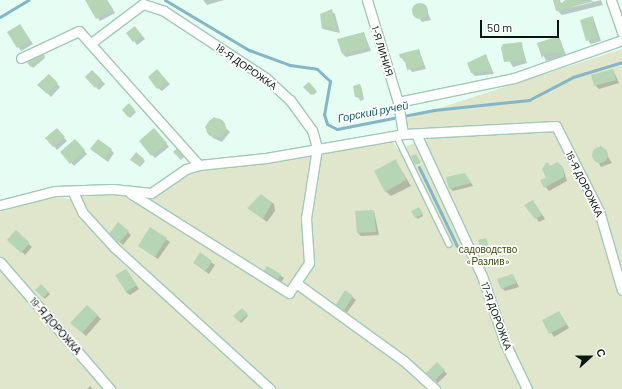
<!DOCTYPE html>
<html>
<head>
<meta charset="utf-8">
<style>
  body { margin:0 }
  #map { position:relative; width:622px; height:389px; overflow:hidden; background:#e5fdf3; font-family:Barlow,sans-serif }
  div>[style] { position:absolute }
  .green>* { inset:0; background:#dfe6cc }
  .shadow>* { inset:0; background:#0003 }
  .stream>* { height:3px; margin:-1.5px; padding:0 1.5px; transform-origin:1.5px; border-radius:1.5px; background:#84b6c5 }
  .building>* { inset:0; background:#b5d5b4 }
  .round { border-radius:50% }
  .roads { filter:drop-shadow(1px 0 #a2c9b9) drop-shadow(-1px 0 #a2c9b9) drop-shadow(0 1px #a2c9b9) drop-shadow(0 -1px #a2c9b9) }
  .service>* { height:4.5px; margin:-2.25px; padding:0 2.25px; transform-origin:2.25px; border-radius:2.25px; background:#fff }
  .minor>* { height:9px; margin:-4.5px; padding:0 4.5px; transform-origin:4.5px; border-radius:4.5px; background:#fff }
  span { translate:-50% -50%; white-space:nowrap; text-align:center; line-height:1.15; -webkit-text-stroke:3.5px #fff; paint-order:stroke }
  .street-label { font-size:10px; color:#071611 }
  .park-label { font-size:10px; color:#434f0f }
  .water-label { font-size:11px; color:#175b6b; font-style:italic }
  .north { position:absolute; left:570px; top:337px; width:40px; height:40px; -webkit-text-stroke:3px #fff; paint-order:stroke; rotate:69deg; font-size:11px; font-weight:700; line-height:16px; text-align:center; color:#071611 }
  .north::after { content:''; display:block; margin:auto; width:14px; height:18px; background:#071611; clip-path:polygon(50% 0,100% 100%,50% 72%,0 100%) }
  .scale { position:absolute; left:480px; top:20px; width:79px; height:18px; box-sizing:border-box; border:2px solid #071611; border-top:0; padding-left:5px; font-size:12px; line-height:14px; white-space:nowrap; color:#071611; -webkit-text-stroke:3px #fff; paint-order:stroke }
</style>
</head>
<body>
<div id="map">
  <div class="green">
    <div style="clip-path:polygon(622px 49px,622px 389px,0 389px,0 212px,56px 195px,71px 200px,99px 186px,132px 187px,156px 195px,191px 171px,273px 162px,342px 147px,391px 140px,398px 150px,414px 143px,406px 119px)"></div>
  </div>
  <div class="shadow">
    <div style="clip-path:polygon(86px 0,107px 0,115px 13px,100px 21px)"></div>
    <div style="clip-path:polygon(203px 0,224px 0,207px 5px)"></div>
    <div style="clip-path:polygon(556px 0,564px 4px,566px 0,593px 0,570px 8px,601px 0,603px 5px,562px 15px,557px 10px)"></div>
    <div style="clip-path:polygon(424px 4px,431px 20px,422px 22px,413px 10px)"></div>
    <div style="clip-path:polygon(331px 11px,335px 14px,340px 33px,323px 29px,322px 14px)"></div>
    <div style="clip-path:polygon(593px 17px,601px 41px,590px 44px,581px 21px)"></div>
    <div style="clip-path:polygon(20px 25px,33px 44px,21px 51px,9px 32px)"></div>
    <div style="clip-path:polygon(135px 27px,145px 39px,137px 45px,128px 33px)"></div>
    <div style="clip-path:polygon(364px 33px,371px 51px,346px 57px,343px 54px)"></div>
    <div style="clip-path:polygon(559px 37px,566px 55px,546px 61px,538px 43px)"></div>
    <div style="clip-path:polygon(521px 43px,527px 63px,513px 67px,502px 49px)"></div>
    <div style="clip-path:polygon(419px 50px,426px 69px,412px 72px,401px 57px)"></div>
    <div style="clip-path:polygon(41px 53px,45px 58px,33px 68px,29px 63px)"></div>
    <div style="clip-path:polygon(486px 55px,494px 74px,475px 76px,472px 73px)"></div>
    <div style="clip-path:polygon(613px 70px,619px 83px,599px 89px,595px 85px)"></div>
    <div style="clip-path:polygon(92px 71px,105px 84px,99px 90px,86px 77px)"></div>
    <div style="clip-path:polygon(160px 74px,170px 84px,162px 91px,158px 88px)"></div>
    <div style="clip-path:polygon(49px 75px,60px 87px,51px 97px,39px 85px)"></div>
    <div style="clip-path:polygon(309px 83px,317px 92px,313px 95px,305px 87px)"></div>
    <div style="clip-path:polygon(360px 85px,361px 86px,364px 100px,356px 97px,354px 87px)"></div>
    <div style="clip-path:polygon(129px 105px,136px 112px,130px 118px,123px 110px)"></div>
    <div style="clip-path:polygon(214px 117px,230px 132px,222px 142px,213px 138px,205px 127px)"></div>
    <div style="clip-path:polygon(158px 122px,170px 137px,168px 139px,155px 124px)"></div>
    <div style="clip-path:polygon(157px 132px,169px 147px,155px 158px,152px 155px)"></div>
    <div style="clip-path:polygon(60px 133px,67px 141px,57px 150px,47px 138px)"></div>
    <div style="clip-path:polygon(75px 141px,87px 154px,74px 166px,62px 152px)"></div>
    <div style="clip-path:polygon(601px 146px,612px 163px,601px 167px,593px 152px)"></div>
    <div style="clip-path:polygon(111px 150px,114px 153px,108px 162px,95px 152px)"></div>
    <div style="clip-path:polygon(136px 154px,145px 161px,140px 167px,132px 160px)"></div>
    <div style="clip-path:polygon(395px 160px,411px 186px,391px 196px,385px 191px)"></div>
    <div style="clip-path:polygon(550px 167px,563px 168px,567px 181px,549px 191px,541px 181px,547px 178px)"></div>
    <div style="clip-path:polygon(465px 174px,473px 186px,453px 191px,450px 188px)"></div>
    <div style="clip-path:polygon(261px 195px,274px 204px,275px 211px,267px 222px,248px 208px)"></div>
    <div style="clip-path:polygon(533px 201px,545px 219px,539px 222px,536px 218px)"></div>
    <div style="clip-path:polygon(420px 209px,423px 216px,417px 219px,416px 217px)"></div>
    <div style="clip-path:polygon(374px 211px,379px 235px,361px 236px,358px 233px)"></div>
    <div style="clip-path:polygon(16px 232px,32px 247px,25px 255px,8px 240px)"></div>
    <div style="clip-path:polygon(128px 232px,131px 235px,123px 245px,114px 237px)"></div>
    <div style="clip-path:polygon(166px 239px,170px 242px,158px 259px,139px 246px)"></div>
    <div style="clip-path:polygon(485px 239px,489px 248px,483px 250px,481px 248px)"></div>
    <div style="clip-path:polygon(200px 254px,215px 265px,209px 274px,194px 263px)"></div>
    <div style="clip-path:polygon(126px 270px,139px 289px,130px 295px,126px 292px)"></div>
    <div style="clip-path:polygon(280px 275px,284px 278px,280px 284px,267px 276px)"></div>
    <div style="clip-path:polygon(513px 275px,519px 287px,505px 291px,502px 288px)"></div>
    <div style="clip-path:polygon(41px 285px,50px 294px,45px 299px,36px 290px)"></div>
    <div style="clip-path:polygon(346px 292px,356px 300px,346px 314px,336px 306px)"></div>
    <div style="clip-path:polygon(87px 306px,101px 319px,86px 336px,72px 323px)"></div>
    <div style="clip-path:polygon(242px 310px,248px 316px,241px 323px,235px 316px)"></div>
    <div style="clip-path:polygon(559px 312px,569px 328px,554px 337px,543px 321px)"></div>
    <div style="clip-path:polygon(437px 363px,447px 374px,438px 383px,427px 373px)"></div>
    <div style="clip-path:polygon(90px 386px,93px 389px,87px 389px)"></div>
  </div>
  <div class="stream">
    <div style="left:165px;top:0;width:98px;rotate:30.8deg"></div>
    <div style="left:249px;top:50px;width:44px;rotate:20.1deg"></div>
    <div style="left:290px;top:65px;width:27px;rotate:8deg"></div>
    <div style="left:317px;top:69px;width:18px;rotate:43deg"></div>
    <div style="left:330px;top:81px;width:34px;rotate:100deg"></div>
    <div style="left:324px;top:114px;width:10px;rotate:73deg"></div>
    <div style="left:327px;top:124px;width:11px;rotate:27deg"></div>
    <div style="left:337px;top:129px;width:99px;rotate:-11.1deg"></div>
    <div style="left:434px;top:110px;width:96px;rotate:-6deg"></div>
    <div style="left:529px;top:100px;width:50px;rotate:-27.6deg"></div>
    <div style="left:573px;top:77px;width:51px;rotate:-17deg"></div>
    <div style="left:0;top:17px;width:33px;rotate:-31deg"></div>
    <div style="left:419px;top:167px;width:88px;rotate:64.3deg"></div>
  </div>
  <div class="building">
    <div style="clip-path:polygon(85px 0,107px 0,113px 9px,96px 19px)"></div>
    <div style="clip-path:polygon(553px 0,560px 0,561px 4px,565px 0,595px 1px,556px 11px)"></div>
    <div class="round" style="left:412px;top:3px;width:16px;height:16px"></div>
    <div style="clip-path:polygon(332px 9px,337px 30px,333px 31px,331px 26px,322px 29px,320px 14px)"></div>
    <div style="clip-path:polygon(593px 16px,594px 22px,591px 23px,598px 38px,586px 41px,580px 20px)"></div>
    <div style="clip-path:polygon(20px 24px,30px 40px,17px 48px,7px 32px)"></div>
    <div style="clip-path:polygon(135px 26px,142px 36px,133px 42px,126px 33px)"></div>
    <div style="clip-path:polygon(364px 32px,368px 48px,342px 54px,337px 39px)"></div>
    <div style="clip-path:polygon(559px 36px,564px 52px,545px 54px,542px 58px,537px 43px)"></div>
    <div style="clip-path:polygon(522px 42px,524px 60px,504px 62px,501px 48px,503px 44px)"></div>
    <div style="clip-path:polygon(419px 49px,423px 66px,407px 70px,404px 57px,400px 58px,399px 54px)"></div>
    <div style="clip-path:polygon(41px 51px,45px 56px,31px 67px,27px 63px)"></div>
    <div style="clip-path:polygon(486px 54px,491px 71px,471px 73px,467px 63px)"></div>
    <div style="clip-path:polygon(157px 69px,167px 81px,157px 89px,148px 77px)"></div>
    <div style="clip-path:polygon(613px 69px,616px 80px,594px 86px,591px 75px)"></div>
    <div style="clip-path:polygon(92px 70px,102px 80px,95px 88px,85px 77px)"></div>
    <div style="clip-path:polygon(49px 74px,58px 83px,47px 94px,37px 85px)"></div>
    <div style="clip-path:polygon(309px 82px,316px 90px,311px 95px,303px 87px)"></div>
    <div style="clip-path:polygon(360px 84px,363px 100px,360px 101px,358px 96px,355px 97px,353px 86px)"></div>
    <div style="clip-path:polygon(129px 103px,135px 110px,128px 117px,122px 110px)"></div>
    <div class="round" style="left:206px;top:118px;width:20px;height:20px"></div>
    <div style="clip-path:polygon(57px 128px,65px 137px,53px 147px,45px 138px)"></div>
    <div style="clip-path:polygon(154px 128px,167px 143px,151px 156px,139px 141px)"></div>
    <div style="clip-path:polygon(75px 139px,85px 150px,70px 164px,60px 152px)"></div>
    <div style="clip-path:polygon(98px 139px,112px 149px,104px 159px,90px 149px)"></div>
    <div style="clip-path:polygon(179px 146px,186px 155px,181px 160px,173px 152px)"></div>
    <div class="round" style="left:592px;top:147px;width:16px;height:16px"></div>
    <div style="clip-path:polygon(136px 152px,144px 159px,139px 166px,130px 160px)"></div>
    <div style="clip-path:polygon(416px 154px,421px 163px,415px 165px,411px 156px)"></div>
    <div style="clip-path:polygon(396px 159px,406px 180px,385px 192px,374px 171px)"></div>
    <div style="clip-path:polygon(547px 162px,550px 166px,557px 162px,563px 167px,564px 177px,544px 188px,540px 180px,546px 178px,542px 169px)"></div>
    <div style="clip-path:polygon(465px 173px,471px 183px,449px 189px,446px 177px)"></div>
    <div style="clip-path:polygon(261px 194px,272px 203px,263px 219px,247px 208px)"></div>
    <div style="clip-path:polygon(533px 200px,542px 215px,535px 219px,524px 205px)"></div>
    <div style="clip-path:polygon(419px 207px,423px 214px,415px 218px,411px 211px)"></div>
    <div style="clip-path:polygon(374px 210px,376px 232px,357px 233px,355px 211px)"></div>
    <div style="clip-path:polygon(118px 222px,129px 231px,119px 243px,109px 234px)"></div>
    <div style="clip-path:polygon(150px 227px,167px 238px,155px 257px,138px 246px)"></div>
    <div style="clip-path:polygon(16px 230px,30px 243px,21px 253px,7px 240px)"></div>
    <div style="clip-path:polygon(486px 238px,489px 247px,481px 249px,478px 240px)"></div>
    <div style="clip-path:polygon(200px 252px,212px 261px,206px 271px,193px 263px)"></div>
    <div style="clip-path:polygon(267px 266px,281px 274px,276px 282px,262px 273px)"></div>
    <div style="clip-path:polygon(126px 269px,137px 285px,126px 292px,115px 275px)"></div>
    <div style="clip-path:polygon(513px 274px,516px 283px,501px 289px,497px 279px)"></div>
    <div style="clip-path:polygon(41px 284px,49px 292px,43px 298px,35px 290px)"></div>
    <div style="clip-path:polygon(345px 290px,353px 296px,343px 312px,335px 306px)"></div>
    <div style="clip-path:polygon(87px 305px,98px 315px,82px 333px,70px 323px)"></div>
    <div style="clip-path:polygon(242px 308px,248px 314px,239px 322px,233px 316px)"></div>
    <div style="clip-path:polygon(559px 311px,566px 325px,549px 334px,542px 320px)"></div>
    <div style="clip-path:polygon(437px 362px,445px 370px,434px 381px,426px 373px)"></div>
  </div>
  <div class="roads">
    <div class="service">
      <div style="left:396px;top:135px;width:121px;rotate:64.1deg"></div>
    </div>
    <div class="minor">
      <div style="left:367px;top:0;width:107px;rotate:73.1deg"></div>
      <div style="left:398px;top:102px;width:32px;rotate:81deg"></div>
      <div style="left:403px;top:134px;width:153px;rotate:-3deg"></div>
      <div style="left:556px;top:126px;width:95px;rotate:63.2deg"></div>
      <div style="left:599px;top:211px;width:82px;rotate:73.8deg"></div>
      <div style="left:611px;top:0;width:34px;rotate:71deg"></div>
      <div style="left:91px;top:43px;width:65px;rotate:-36.9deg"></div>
      <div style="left:143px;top:4px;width:22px;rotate:18deg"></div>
      <div style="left:164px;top:11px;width:122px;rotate:33.3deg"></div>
      <div style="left:266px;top:78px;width:33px;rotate:43deg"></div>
      <div style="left:290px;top:100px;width:37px;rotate:54deg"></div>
      <div style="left:312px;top:130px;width:19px;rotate:74deg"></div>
      <div style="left:317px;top:148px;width:71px;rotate:98.9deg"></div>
      <div style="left:306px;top:218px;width:45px;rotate:86.2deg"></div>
      <div style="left:309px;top:263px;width:36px;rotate:124deg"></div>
      <div style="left:289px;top:293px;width:188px;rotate:-147.8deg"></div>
      <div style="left:21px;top:58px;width:64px;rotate:-25deg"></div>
      <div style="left:79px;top:31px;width:180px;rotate:48.2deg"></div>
      <div style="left:398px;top:102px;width:118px;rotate:-11.7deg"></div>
      <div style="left:514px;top:78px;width:114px;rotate:-19.4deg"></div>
      <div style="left:416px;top:134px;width:157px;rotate:65.1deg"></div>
      <div style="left:482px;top:276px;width:71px;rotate:71.1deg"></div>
      <div style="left:505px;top:343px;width:51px;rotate:64.4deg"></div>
      <div style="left:73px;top:192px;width:23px;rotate:65deg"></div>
      <div style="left:83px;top:213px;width:46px;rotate:47.6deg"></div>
      <div style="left:114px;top:247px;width:211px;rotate:42.3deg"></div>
      <div style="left:0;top:205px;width:57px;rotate:-14.3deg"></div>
      <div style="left:55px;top:191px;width:58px;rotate:-2deg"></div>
      <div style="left:113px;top:189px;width:38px;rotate:6deg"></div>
      <div style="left:151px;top:193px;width:42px;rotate:-34.4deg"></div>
      <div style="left:186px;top:169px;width:14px;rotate:-17deg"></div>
      <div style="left:199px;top:165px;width:67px;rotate:-6deg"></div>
      <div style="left:266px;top:158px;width:139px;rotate:-9.9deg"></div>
      <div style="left:0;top:262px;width:168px;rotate:49.1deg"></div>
      <div style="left:296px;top:283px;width:133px;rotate:35.8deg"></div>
      <div style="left:404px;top:361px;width:42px;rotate:42.1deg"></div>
    </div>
  </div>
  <div class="street-label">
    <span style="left:382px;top:51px;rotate:73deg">1-Я ЛИНИЯ</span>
    <span style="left:246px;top:67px;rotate:35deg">18-Я ДОРОЖКА</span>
    <span style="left:584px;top:184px;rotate:64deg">16-Я ДОРОЖКА</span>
    <span style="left:496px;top:316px;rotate:70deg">17-Я ДОРОЖКА</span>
    <span style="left:55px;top:326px;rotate:49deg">19-Я ДОРОЖКА</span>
  </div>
  <div class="park-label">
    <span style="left:488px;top:255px">садоводство<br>«Разлив»</span>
  </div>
  <div class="water-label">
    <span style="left:373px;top:112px;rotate:-11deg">Горский ручей</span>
  </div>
  <div class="north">С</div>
  <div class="scale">50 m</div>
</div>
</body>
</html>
